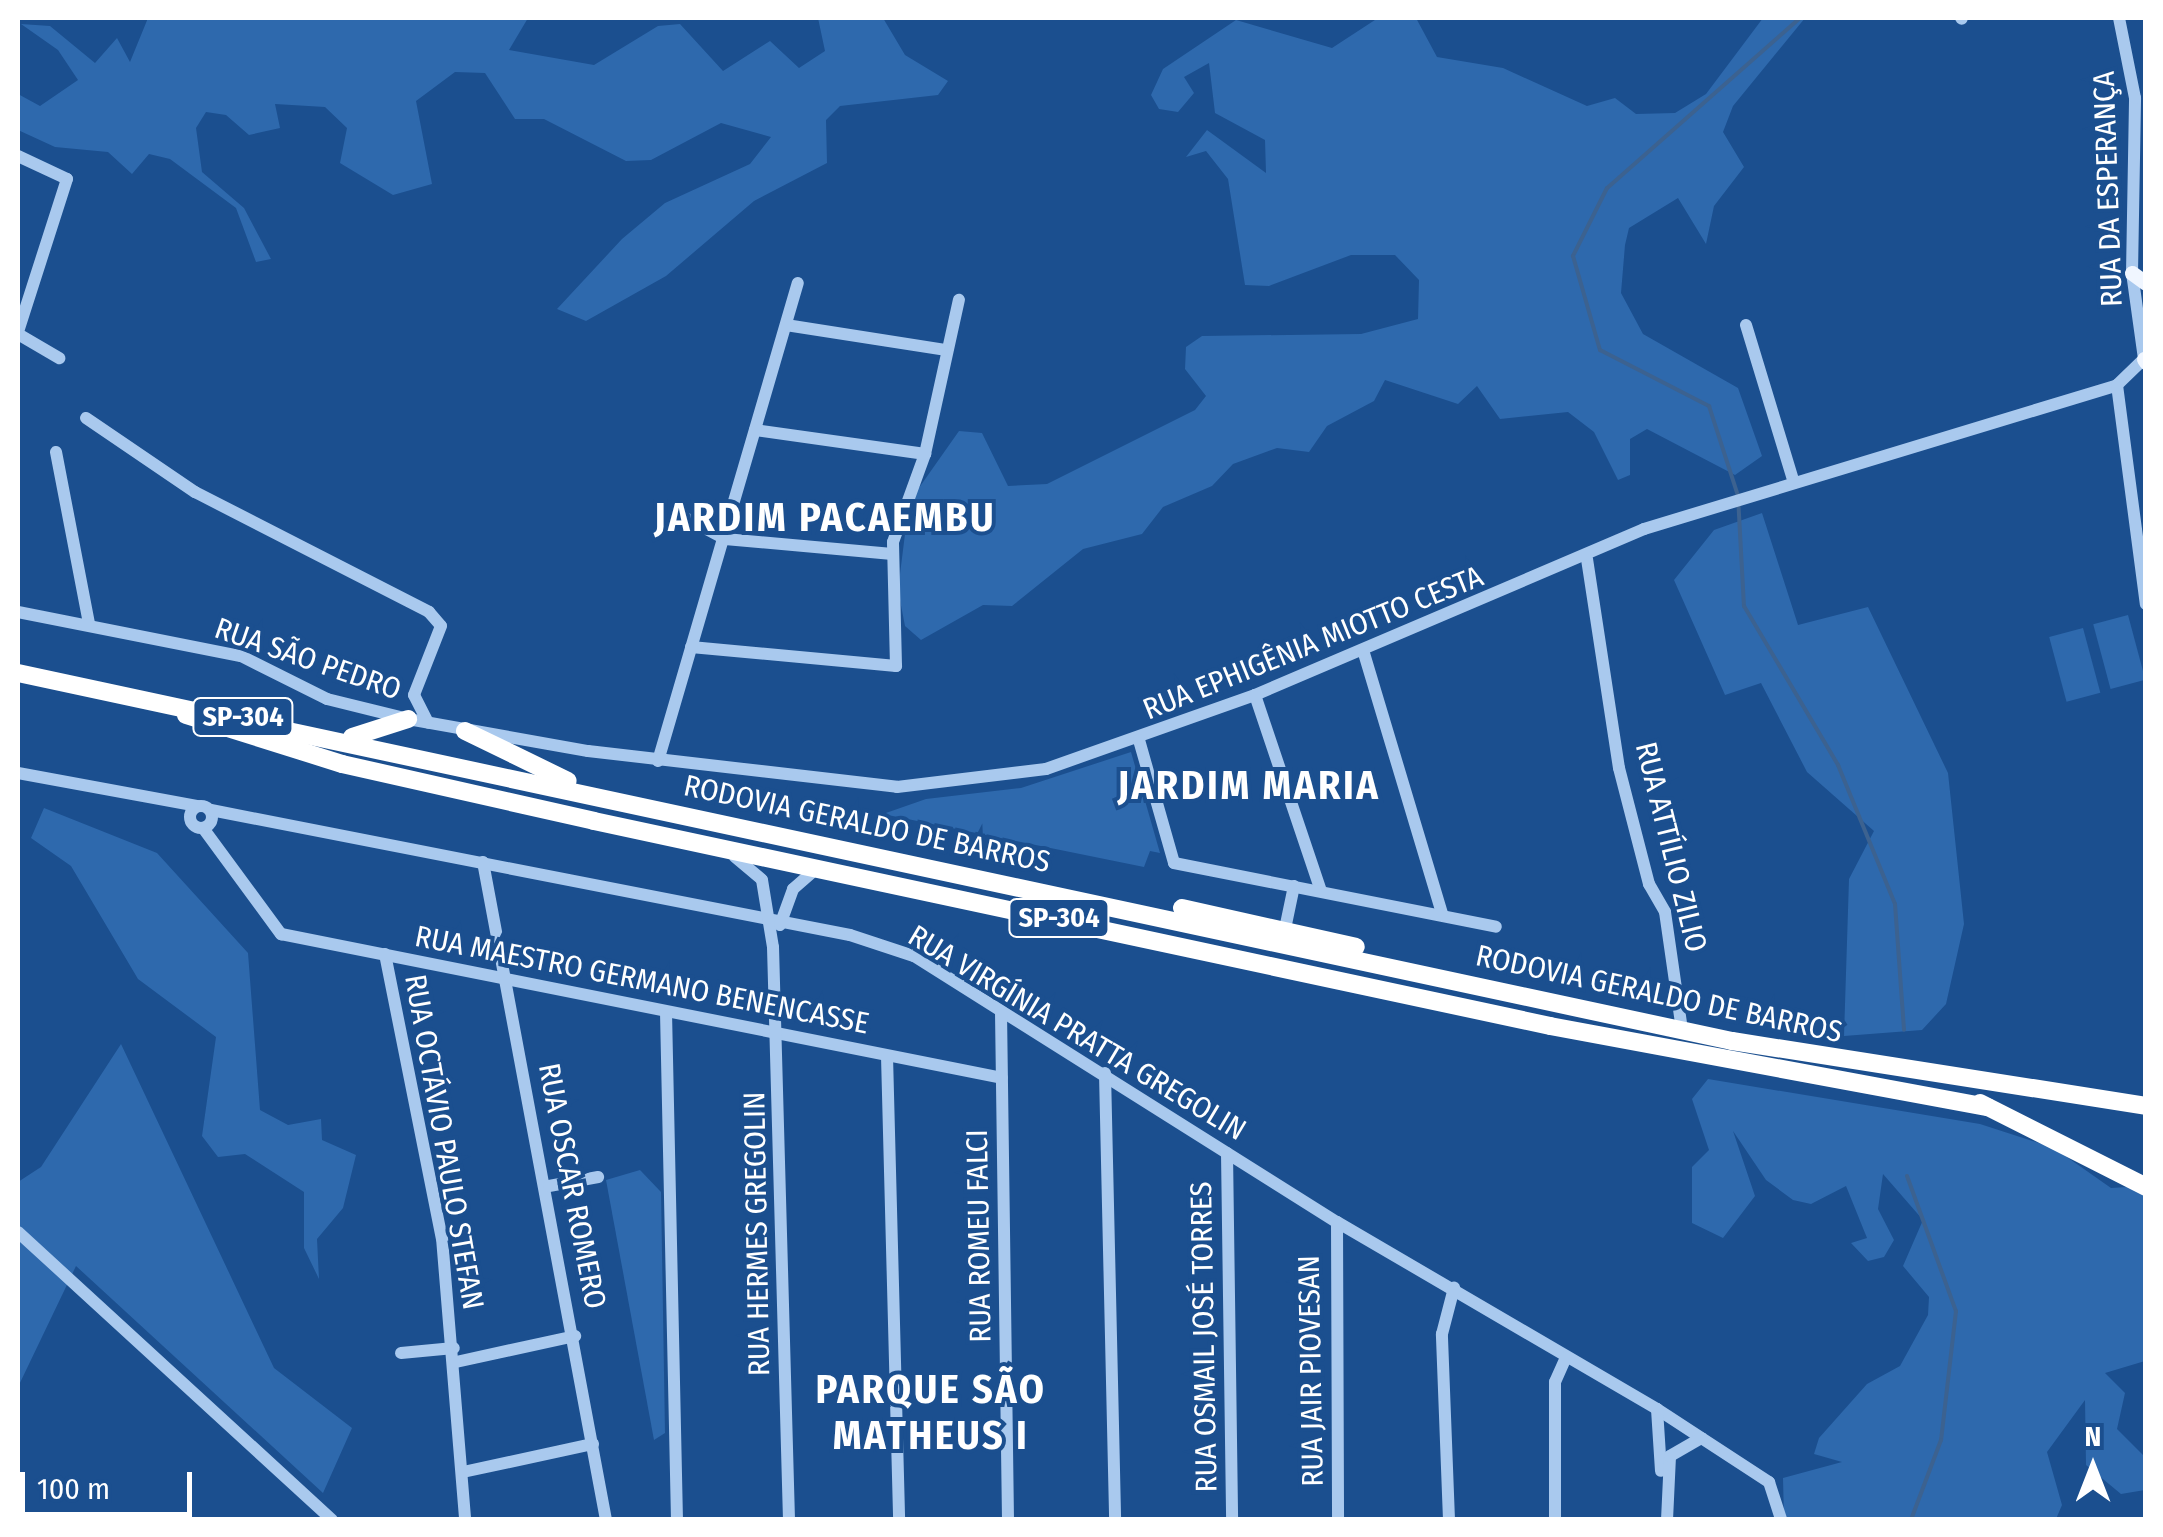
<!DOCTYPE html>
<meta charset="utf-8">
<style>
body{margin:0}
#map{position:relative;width:2163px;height:1537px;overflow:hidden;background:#1b4f8f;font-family:"Fira Sans Condensed",sans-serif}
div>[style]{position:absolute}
.green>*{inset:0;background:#2e69ad;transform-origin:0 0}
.stream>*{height:4px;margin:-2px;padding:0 2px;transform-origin:2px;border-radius:2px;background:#3c6290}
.minor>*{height:12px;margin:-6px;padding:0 6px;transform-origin:6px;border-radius:6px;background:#a9c9ee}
.minor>.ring{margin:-6px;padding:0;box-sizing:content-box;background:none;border:12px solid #a9c9ee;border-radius:50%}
.major>*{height:15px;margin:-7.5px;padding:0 7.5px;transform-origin:7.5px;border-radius:7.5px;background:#f0f6ff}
.highway>*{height:18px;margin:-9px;padding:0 9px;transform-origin:9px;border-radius:9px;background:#fff}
span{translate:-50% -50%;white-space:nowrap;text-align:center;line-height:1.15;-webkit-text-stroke:8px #1b4f8f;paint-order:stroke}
.shield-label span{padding:2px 8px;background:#1b4f8f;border:2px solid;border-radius:8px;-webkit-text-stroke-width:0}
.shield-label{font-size:28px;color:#fff;font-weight:700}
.street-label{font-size:30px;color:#fff}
.district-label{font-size:40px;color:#fff;font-weight:700;letter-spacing:2.5px}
.frame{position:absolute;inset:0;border:20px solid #fff;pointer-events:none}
.north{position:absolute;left:2043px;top:1417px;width:100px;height:100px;-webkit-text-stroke:8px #1b4f8f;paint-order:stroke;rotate:0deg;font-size:28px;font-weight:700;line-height:40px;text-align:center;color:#fff}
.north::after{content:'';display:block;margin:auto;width:35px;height:45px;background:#fff;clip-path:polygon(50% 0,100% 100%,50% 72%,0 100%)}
.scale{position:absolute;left:20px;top:1472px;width:172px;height:45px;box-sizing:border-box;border:5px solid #fff;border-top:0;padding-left:12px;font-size:30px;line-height:35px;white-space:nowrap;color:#fff;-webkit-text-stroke:8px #1b4f8f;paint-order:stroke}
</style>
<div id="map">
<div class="green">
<div style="clip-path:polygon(148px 18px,528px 18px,509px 50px,594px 65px,658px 26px,680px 24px,723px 71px,770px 41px,799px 68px,825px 51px,818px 18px,883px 18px,905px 55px,948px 81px,938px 95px,840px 106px,826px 120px,827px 163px,754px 201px,666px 276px,586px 321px,557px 309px,622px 239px,665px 203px,750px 164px,771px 137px,721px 123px,651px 160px,626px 161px,544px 119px,515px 119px,485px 73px,455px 72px,416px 101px,432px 184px,393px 195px,340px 163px,347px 128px,325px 107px,275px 104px,280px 128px,249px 135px,226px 115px,206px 112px,196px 128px,202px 172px,244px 208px,271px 259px,256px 262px,236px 208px,170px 159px,149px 154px,132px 174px,108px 152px,55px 147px,18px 130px,18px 94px,40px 106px,78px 80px,58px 50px,21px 24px,50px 26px,95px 63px,117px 38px,130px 62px)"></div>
<div style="clip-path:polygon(1378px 18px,1416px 18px,1437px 57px,1503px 68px,1587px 106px,1615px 98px,1636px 114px,1675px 113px,1706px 94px,1763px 18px,1805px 18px,1733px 106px,1723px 132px,1744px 167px,1714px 206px,1706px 244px,1678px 198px,1629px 228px,1625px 245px,1621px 293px,1643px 334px,1738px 388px,1762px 456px,1735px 475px,1647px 429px,1630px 439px,1630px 475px,1618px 480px,1594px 432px,1568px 412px,1500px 419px,1477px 386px,1458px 404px,1385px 380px,1374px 401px,1327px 426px,1309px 452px,1277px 448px,1233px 464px,1212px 486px,1163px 507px,1142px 534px,1083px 549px,1012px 606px,983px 605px,921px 640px,905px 626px,898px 590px,909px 502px,959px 431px,982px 433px,1008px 486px,1047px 484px,1195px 410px,1206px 396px,1185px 369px,1186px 347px,1202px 336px,1361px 334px,1418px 319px,1419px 280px,1395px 255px,1351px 255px,1269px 286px,1245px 285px,1228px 179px,1206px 151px,1186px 157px,1207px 130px,1266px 173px,1265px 140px,1215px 113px,1209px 63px,1184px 77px,1194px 93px,1178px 112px,1159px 109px,1151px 95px,1163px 69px,1236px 20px,1332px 48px)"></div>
<div style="clip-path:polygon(1762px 513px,1798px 625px,1868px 607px,1948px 773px,1964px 924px,1946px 1004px,1922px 1030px,1844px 1036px,1849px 879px,1874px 831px,1807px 772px,1761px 683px,1725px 695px,1674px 580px,1714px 530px)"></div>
<div style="left:2128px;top:615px;width:67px;height:36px;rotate:75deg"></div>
<div style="left:2083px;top:628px;width:67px;height:35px;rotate:75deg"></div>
<div style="clip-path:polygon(1131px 752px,1160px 853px,1150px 851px,1144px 867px,883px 814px,926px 799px,1021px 788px)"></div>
<div style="clip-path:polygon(44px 808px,157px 853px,248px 953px,260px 1110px,288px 1125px,321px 1119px,322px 1140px,356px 1155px,343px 1208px,317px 1239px,319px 1279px,304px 1248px,304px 1192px,245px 1154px,218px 1157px,202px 1136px,216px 1037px,138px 979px,71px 866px,31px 838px)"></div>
<div style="clip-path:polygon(121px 1044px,274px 1368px,352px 1428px,323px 1493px,76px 1266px,18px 1387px,18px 1182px,41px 1167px)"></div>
<div style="clip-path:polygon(1708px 1079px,1980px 1124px,2054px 1148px,2111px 1188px,2145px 1186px,2145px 1361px,2105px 1373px,2125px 1393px,2117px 1429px,2145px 1457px,2145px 1490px,2121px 1494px,2086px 1465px,2085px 1400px,2047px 1452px,2062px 1505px,2056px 1519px,1784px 1519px,1783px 1478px,1842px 1462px,1814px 1454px,1819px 1438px,1867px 1384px,1900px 1366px,1928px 1315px,1929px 1297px,1903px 1266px,1923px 1220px,1883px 1174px,1878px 1209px,1894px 1240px,1884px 1257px,1868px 1261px,1851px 1243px,1867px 1238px,1846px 1186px,1811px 1204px,1793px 1200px,1766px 1180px,1733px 1131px,1755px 1196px,1723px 1238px,1692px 1223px,1692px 1167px,1709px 1150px,1692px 1099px)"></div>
<div style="clip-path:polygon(640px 1170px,661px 1192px,665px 1433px,654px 1440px,606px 1180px)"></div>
</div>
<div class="stream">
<div style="left:1800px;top:18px;width:257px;rotate:138.6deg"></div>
<div style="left:1607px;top:188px;width:76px;rotate:116.6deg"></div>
<div style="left:1573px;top:256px;width:98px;rotate:74deg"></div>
<div style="left:1600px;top:350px;width:123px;rotate:27.2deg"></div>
<div style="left:1709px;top:406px;width:95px;rotate:72.1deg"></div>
<div style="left:1738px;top:496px;width:110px;rotate:86.9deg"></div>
<div style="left:1744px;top:606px;width:185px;rotate:59.4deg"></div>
<div style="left:1838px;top:765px;width:150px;rotate:67.7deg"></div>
<div style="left:1895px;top:904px;width:126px;rotate:85.9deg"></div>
<div style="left:1907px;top:1176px;width:144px;rotate:70.1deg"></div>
<div style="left:1956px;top:1311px;width:130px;rotate:96.6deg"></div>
<div style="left:1941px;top:1440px;width:85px;rotate:110.6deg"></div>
</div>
<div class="minor">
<div style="left:1961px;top:18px;width:1px;rotate:45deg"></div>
<div style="left:18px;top:156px;width:54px;rotate:25.1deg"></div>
<div style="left:67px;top:179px;width:161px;rotate:107.8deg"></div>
<div style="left:786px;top:325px;width:161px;rotate:8.9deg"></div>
<div style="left:1746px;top:325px;width:165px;rotate:73.1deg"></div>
<div style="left:18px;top:334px;width:48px;rotate:30.3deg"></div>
<div style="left:2117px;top:385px;width:221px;rotate:82.5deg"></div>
<div style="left:86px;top:418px;width:132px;rotate:34.2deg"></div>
<div style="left:195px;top:492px;width:263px;rotate:27.1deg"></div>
<div style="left:429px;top:612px;width:18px;rotate:49deg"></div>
<div style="left:441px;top:626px;width:74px;rotate:111.4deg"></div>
<div style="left:414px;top:695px;width:31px;rotate:63deg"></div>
<div style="left:755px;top:430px;width:172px;rotate:8deg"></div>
<div style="left:56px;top:452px;width:175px;rotate:79.1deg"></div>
<div style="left:682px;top:516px;width:49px;rotate:28.1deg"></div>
<div style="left:725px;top:539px;width:168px;rotate:5.1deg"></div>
<div style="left:1587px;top:559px;width:211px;rotate:81.3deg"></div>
<div style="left:1619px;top:768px;width:120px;rotate:75.5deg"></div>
<div style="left:1649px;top:884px;width:32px;rotate:60deg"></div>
<div style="left:1665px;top:912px;width:119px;rotate:81.8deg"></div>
<div style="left:18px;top:612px;width:227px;rotate:11.2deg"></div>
<div style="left:241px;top:656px;width:96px;rotate:26.6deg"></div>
<div style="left:327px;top:699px;width:83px;rotate:13.9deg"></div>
<div style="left:408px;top:719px;width:183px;rotate:10.1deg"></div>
<div style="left:588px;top:751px;width:311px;rotate:6.6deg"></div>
<div style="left:897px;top:787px;width:150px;rotate:-6.9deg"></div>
<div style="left:1046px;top:769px;width:222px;rotate:-19.5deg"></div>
<div style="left:1255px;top:695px;width:423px;rotate:-23.1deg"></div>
<div style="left:1644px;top:529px;width:494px;rotate:-16.9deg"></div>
<div style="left:2117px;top:385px;width:37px;rotate:-44deg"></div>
<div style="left:2144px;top:359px;width:87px;rotate:-97.9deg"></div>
<div style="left:2132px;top:273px;width:175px;rotate:-89deg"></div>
<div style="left:2135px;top:98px;width:82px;rotate:-101.3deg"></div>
<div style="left:691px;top:647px;width:206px;rotate:5.3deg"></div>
<div style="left:896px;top:666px;width:124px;rotate:-91.4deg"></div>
<div style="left:893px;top:542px;width:94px;rotate:-70deg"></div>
<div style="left:925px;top:454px;width:158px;rotate:-77.6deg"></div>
<div style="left:1363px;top:650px;width:276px;rotate:73.3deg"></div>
<div style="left:1255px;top:695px;width:207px;rotate:71.4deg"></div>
<div style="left:1139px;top:740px;width:128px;rotate:74.1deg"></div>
<div style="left:1174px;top:863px;width:328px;rotate:11.2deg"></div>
<div style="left:658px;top:761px;width:498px;rotate:-73.7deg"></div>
<div style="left:18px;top:773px;width:183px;rotate:10.4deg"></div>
<div class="ring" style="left:190px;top:806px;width:10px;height:10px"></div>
<div style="left:211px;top:810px;width:651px;rotate:11.07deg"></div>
<div style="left:850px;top:935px;width:67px;rotate:18.2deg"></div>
<div style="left:914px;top:956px;width:500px;rotate:32.2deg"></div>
<div style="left:1337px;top:1222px;width:371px;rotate:30.3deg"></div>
<div style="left:1657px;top:1409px;width:134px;rotate:33.1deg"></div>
<div style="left:1769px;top:1482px;width:40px;rotate:72deg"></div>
<div style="left:203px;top:828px;width:132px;rotate:53.7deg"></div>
<div style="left:281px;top:934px;width:735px;rotate:11.29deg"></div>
<div style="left:735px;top:857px;width:35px;rotate:40deg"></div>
<div style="left:762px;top:880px;width:68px;rotate:80.7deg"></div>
<div style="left:773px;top:947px;width:573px;rotate:88.4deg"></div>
<div style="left:483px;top:862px;width:669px;rotate:79.41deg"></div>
<div style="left:780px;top:925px;width:38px;rotate:-70deg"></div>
<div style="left:793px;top:889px;width:30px;rotate:-41deg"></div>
<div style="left:1285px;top:929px;width:44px;rotate:-78.2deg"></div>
<div style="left:385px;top:954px;width:290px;rotate:78.7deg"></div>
<div style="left:442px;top:1238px;width:283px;rotate:85.3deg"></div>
<div style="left:666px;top:1012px;width:508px;rotate:88.76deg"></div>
<div style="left:1001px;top:1012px;width:508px;rotate:89.21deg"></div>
<div style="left:887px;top:1056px;width:464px;rotate:88.5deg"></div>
<div style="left:1105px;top:1073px;width:447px;rotate:88.7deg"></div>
<div style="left:1227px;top:1153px;width:367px;rotate:89.2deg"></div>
<div style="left:549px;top:1186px;width:50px;rotate:-10.4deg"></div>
<div style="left:1337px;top:1222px;width:298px;rotate:89.8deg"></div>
<div style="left:18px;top:1232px;width:426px;rotate:42.5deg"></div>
<div style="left:401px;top:1353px;width:53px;rotate:-5.4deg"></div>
<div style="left:456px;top:1362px;width:122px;rotate:-12.3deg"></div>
<div style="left:1657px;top:1409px;width:62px;rotate:86.3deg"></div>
<div style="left:463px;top:1472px;width:133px;rotate:-12.2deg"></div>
<div style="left:1449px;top:1520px;width:186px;rotate:-92.2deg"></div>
<div style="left:1442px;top:1334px;width:48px;rotate:-75.4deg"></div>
<div style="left:1555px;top:1520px;width:138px;rotate:-90deg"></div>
<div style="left:1555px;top:1382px;width:27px;rotate:-66deg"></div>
<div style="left:1667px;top:1520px;width:64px;rotate:-87.3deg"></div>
<div style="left:1670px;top:1456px;width:36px;rotate:-30deg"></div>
</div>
<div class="major">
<div style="left:2132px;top:273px;width:17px;rotate:36deg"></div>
<div style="left:2144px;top:359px;width:4px;rotate:56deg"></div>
</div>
<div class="highway">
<div style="left:18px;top:673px;width:1753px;rotate:12.12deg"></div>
<div style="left:1732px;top:1041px;width:419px;rotate:8.9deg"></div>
<div style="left:186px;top:715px;width:164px;rotate:17.4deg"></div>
<div style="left:342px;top:764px;width:258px;rotate:12.7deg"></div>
<div style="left:594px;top:821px;width:978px;rotate:12.1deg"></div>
<div style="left:1550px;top:1026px;width:445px;rotate:10.5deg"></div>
<div style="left:465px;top:731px;width:114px;rotate:25.9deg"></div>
<div style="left:352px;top:737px;width:59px;rotate:-17.8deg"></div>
<div style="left:1182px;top:908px;width:178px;rotate:12.6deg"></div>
<div style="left:1980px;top:1103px;width:186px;rotate:26.8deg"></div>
</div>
<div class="shield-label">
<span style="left:243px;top:717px">SP-304</span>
<span style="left:1059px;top:918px">SP-304</span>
</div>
<div class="street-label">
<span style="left:2108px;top:189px;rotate:-92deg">RUA DA ESPERANÇA</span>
<span style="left:1313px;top:643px;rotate:-22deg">RUA EPHIGÊNIA MIOTTO CESTA</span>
<span style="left:308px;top:659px;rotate:19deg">RUA SÃO PEDRO</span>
<span style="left:867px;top:824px;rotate:12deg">RODOVIA GERALDO DE BARROS</span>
<span style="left:1671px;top:847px;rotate:76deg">RUA ATTÍLIO ZILIO</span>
<span style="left:642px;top:980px;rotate:11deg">RUA MAESTRO GERMANO BENENCASSE</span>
<span style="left:1659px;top:994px;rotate:12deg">RODOVIA GERALDO DE BARROS</span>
<span style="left:1077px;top:1033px;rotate:31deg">RUA VIRGÍNIA PRATTA GREGOLIN</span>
<span style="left:444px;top:1142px;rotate:80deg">RUA OCTÁVIO PAULO STEFAN</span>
<span style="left:572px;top:1186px;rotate:79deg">RUA OSCAR ROMERO</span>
<span style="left:757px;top:1234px;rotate:-91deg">RUA HERMES GREGOLIN</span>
<span style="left:979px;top:1236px;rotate:-91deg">RUA ROMEU FALCI</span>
<span style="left:1204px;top:1337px;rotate:-91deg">RUA OSMAIL JOSÉ TORRES</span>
<span style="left:1311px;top:1371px;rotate:-91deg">RUA JAIR PIOVESAN</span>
</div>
<div class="district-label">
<span style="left:825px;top:518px">JARDIM PACAEMBU</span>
<span style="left:1249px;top:786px">JARDIM MARIA</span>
<span style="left:931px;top:1413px">PARQUE SÃO<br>MATHEUS I</span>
</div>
<div class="frame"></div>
<div class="north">N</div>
<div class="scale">100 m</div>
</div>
